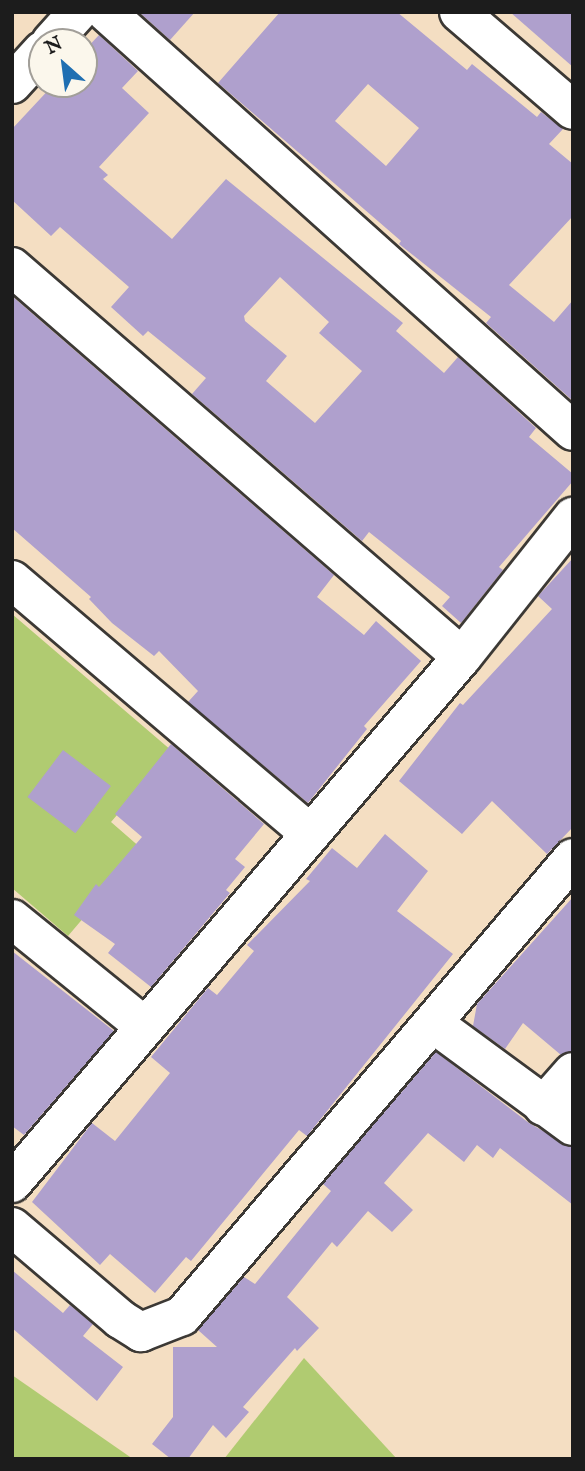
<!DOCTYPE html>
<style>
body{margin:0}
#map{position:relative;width:585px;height:1471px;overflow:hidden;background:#f4dec2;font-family:"IM FELL English",serif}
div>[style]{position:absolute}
.green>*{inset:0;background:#b0cb71}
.building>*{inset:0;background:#afa0cd;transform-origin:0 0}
.roads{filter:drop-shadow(2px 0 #3c3935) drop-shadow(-2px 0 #3c3935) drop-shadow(0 2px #3c3935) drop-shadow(0 -2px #3c3935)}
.minor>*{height:38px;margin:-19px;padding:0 19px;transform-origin:19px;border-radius:19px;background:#fff}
span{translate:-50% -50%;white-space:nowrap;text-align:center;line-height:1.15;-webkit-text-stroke:5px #fbf7ec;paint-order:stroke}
.frame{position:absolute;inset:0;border:14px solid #1c1c1c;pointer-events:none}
.north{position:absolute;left:28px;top:28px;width:70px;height:70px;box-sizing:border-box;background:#fbf7ec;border:2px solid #a29f99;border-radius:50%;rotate:332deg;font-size:19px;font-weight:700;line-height:28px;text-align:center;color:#1c1c1c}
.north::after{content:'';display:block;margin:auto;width:24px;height:32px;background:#1f6fb2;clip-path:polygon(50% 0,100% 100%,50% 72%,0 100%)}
</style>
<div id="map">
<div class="green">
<div style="clip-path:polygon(12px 614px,172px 751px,111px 822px,142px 849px,68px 936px,12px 888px)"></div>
<div style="clip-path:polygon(304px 1358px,397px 1459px,224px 1459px)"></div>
<div style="clip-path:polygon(12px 1375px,133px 1459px,12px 1459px)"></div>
</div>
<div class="building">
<div style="clip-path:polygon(139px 12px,195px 12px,170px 40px)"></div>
<div style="clip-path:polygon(evenodd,280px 12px,397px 12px,467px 70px,472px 64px,537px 117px,541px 112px,563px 129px,549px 144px,573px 164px,573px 216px,509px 285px,554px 322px,573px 300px,573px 401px,486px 323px,491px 317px,399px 244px,401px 241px,218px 83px,280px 12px,368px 84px,419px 128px,386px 166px,335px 121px,368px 84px)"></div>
<div style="clip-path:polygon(510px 12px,573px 12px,573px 67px)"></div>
<div style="clip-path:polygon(evenodd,99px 35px,138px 71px,122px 88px,149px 113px,99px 167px,108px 175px,103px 179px,172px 239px,226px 179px,403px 323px,396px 331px,444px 373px,458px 357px,536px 428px,529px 437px,573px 474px,573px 481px,499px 567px,503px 570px,461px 623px,442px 606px,450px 597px,369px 532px,362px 541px,192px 394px,206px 378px,148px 331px,143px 336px,111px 307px,129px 287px,60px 227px,51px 236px,12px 200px,12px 129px,54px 84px,84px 84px,84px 51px,99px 35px,280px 277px,329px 322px,319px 333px,362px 371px,315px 423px,266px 381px,287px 356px,245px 321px,244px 316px,280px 277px)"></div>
<div style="clip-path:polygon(12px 296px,334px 575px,317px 597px,364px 635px,376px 621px,421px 661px,364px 726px,367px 729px,308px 803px,188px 702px,198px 691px,159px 651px,154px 656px,112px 623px,89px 599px,91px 597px,12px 528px)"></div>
<div style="clip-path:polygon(573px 558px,573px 827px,547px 854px,492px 801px,462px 834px,399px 781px,460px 703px,463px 705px,552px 609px,538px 596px)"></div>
<div style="clip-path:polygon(171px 744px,264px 824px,235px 859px,245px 867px,226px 890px,230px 893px,151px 987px,108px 953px,115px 944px,74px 915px,96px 884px,99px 887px,142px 837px,115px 814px)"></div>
<div style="left:63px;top:750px;width:60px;height:59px;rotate:37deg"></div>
<div style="clip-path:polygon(385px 834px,428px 871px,397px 911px,453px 954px,307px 1136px,299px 1130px,191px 1261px,186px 1257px,155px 1293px,110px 1254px,100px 1265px,32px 1202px,92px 1123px,115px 1141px,170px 1073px,151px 1057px,208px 988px,217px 995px,254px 951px,247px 945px,310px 881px,306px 879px,332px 848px,357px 868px)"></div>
<div style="clip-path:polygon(573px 897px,573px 1051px,561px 1055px,523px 1023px,505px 1049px,473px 1026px,477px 1004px)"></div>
<div style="clip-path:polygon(12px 951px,114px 1031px,24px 1135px,12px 1126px)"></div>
<div style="clip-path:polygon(436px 1052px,529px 1123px,573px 1148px,573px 1205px,500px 1148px,493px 1158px,477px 1145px,464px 1162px,428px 1133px,384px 1183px,413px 1210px,392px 1232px,368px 1211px,337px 1247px,332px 1242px,287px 1297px,319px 1328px,297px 1351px,295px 1348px,243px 1407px,249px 1412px,226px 1438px,213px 1425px,188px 1459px,171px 1459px,152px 1444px,173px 1417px,173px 1347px,217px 1347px,198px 1330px,244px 1277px,255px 1284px,331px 1191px,323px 1184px)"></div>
<div style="clip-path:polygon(12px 1270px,63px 1313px,70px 1305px,93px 1324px,83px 1336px,123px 1367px,97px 1401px,12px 1328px)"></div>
</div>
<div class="roads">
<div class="minor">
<div style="left:106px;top:12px;width:627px;rotate:41.9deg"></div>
<div style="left:459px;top:12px;width:150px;rotate:40.7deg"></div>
<div style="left:51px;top:42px;width:40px;rotate:-48deg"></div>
<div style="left:12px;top:84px;width:45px;rotate:-47.7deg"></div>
<div style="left:12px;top:267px;width:595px;rotate:40.91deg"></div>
<div style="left:12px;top:580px;width:392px;rotate:40.4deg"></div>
<div style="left:12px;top:919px;width:170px;rotate:39deg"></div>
<div style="left:434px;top:1024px;width:172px;rotate:36.3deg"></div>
<div style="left:543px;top:1106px;width:45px;rotate:-48.6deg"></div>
<div style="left:12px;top:1183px;width:692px;rotate:-49.45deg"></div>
<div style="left:462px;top:657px;width:179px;rotate:-51.6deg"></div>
<div style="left:12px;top:1227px;width:142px;rotate:40.4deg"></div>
<div style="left:120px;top:1319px;width:25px;rotate:32deg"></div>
<div style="left:141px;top:1332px;width:44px;rotate:-21.3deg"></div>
<div style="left:182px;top:1316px;width:602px;rotate:-49.51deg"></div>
</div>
</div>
<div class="frame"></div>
<div class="north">N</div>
</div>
